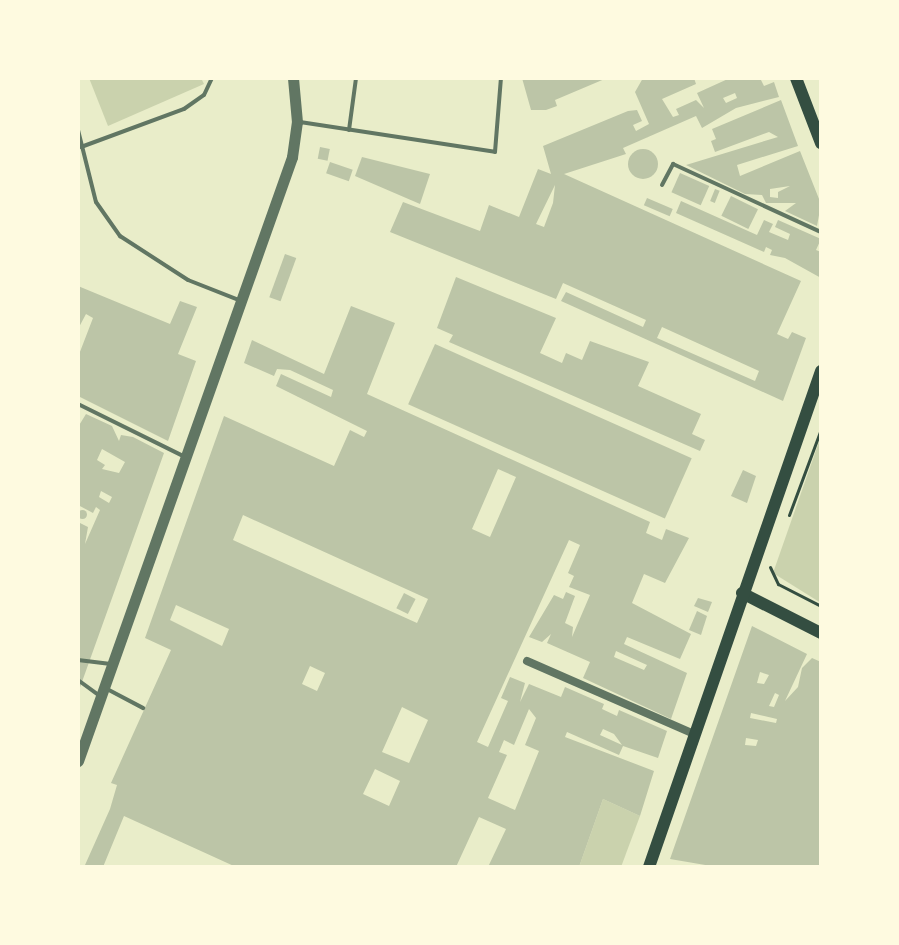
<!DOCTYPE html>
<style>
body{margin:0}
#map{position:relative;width:899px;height:945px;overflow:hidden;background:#e9edc9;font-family:Helvetica,sans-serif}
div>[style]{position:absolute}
.green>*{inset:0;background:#cad2ad}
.building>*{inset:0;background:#bcc5a7;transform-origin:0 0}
.round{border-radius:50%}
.path>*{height:3px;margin:-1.5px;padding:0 1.5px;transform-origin:1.5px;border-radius:1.5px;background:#344e41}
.service>*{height:4px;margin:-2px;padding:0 2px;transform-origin:2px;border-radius:2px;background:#617663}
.minor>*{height:8px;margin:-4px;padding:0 4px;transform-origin:4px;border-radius:4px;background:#617663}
.tertiary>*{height:11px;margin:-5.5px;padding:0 5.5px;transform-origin:5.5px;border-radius:5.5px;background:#617663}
.secondary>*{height:12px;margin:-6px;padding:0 6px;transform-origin:6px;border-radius:6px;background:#344e41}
span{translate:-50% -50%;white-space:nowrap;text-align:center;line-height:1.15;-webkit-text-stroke:7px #fefae0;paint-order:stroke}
.frame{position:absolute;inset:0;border:80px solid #fefae0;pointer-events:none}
</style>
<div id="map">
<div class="green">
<div style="clip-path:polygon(89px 78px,201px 78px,204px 84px,108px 126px)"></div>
<div style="clip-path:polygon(821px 436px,821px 603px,773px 573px)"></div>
<div style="clip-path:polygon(603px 799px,640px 816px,621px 867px,579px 867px)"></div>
</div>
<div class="building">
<div style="clip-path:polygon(522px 78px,607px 78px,555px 100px,557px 106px,546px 110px,531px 110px)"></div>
<div style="clip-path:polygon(evenodd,643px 78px,694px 78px,696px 84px,662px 99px,673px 117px,679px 115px,676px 109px,696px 100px,704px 108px,697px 93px,730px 78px,760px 78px,764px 86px,774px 82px,779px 97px,736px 108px,702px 128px,696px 116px,623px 148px,626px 154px,564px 174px,801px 281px,777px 334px,788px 339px,792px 332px,806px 338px,783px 401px,561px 301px,566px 292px,643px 327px,646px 320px,563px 283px,556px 299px,390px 232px,403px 202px,480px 231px,489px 205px,519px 217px,538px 169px,551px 174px,543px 146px,628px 111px,637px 110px,642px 121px,633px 125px,636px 131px,649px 124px,635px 92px,643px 78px,735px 93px,737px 98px,726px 103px,723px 98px,735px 93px,643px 78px,555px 185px,553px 203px,544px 227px,536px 224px,555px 185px,643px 78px,662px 327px,759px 371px,755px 381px,657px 338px,662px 327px)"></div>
<div style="clip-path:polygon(evenodd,781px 100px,798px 146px,737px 165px,740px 176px,800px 151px,821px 204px,817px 226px,785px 211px,796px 203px,766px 203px,762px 195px,745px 194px,686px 165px,778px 137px,769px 132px,715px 152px,711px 141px,716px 139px,712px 129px,781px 100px,790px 186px,778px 192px,778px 198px,770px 197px,770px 189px,790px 186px)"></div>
<div style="left:320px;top:147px;width:10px;height:12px;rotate:11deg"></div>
<div class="round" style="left:628px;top:149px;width:30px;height:30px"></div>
<div style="clip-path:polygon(362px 157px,430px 174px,420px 204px,355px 176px)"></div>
<div style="left:330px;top:162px;width:24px;height:12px;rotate:19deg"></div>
<div style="left:680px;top:173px;width:32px;height:21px;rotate:24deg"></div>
<div style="left:715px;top:189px;width:5px;height:13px;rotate:22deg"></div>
<div style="left:731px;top:196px;width:30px;height:22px;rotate:26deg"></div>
<div style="left:647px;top:198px;width:28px;height:8px;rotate:23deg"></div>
<div style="clip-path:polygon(681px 201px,757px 235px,764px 220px,773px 224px,769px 232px,788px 240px,790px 234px,775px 227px,778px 220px,821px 239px,816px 250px,821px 252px,821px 278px,785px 258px,770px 255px,772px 250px,766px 247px,764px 252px,676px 213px)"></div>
<div style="left:285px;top:254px;width:12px;height:46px;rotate:20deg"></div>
<div style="clip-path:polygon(456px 277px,556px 318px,540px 353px,562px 363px,566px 353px,582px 360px,590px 341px,649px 362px,638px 386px,701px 414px,692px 434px,705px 440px,700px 451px,449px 342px,453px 335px,437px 328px)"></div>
<div style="clip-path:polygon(78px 286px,170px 324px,180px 301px,197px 307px,178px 354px,196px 361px,168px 441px,78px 396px,78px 357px,93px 318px,86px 314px,78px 329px)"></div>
<div style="clip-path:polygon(evenodd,351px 306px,395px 323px,367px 394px,650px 522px,646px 533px,662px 540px,666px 529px,689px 538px,665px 583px,644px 574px,632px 603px,691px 634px,680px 659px,627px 637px,624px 644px,687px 673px,671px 719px,583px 678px,590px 662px,547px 643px,551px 634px,542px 642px,529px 637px,554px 595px,563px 599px,566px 592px,575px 596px,565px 623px,573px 627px,572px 637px,590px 595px,569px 587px,574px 576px,568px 573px,580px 545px,569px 540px,477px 742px,488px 747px,508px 701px,501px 698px,510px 677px,525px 683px,520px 702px,529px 684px,561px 697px,565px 687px,604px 704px,602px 709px,617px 716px,619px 710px,667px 731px,658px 758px,623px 746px,619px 755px,567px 732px,565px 737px,654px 771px,640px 816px,603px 799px,579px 867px,488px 867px,506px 829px,479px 817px,456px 867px,236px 867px,124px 816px,103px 867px,85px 865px,110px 809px,117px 785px,111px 783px,171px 650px,145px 638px,224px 416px,334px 466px,350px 430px,364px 437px,367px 431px,276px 386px,281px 374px,331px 397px,333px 390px,290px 370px,277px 369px,274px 376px,244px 363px,252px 340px,324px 374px,351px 306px,498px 469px,516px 477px,490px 537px,472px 529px,498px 469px,351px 306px,243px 515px,428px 599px,417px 623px,233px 540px,243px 515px,351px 306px,176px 605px,229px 629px,222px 646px,170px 620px,176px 605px,351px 306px,616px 651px,647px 665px,644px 670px,614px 657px,616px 651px,351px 306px,310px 666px,325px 673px,317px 691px,302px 684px,310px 666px,351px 306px,402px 707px,428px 720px,409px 763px,382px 752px,402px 707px,351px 306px,529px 709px,536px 718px,525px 745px,539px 751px,515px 810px,488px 798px,507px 755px,499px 752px,504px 740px,514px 745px,529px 709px,351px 306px,603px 729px,614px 734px,622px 745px,600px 735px,603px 729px,351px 306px,375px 769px,400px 781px,389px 806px,363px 794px,375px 769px)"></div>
<div style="left:435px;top:344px;width:281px;height:66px;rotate:24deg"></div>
<div style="clip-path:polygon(evenodd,86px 414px,112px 426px,119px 441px,121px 435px,133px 437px,164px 453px,78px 693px,78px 522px,88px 527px,85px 544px,100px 510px,96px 507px,93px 513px,78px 505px,78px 427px,86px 414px,102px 449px,125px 462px,119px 473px,102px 469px,105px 465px,97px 460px,102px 449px,86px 414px,101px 491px,112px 497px,109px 503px,99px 497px,101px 491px)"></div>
<div style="clip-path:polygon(743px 470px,756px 476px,747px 503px,731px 496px)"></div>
<div class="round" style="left:77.5px;top:509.5px;width:9px;height:9px"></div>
<div style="left:404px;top:593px;width:13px;height:17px;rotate:27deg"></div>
<div style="clip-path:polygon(698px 598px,712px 602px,708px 612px,694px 606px)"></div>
<div style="clip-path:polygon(697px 611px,707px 616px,701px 635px,689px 630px)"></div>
<div style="clip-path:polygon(evenodd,752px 626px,807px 654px,785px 701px,798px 687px,802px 668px,812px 658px,821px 662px,821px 867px,717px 867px,670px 859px,752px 626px,760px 672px,769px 675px,764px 684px,757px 683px,760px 672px,752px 626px,775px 693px,779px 695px,774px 707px,769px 706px,775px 693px,752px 626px,751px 713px,777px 719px,776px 723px,750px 718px,751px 713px,752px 626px,746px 738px,758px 740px,756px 746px,745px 745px,746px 738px)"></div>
</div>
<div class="path">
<div style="left:789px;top:515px;width:92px;rotate:-69.6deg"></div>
<div style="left:770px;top:567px;width:19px;rotate:65deg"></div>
<div style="left:778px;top:584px;width:48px;rotate:27.1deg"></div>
</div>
<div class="service">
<div style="left:300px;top:122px;width:197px;rotate:8.7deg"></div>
<div style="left:495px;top:152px;width:74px;rotate:-85.4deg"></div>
<div style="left:78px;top:130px;width:74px;rotate:76deg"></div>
<div style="left:96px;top:202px;width:42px;rotate:54.8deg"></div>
<div style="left:120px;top:236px;width:81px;rotate:32.9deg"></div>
<div style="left:188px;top:280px;width:57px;rotate:21.6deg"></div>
<div style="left:349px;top:130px;width:52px;rotate:-82.3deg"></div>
<div style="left:81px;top:147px;width:110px;rotate:-20.3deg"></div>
<div style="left:184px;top:109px;width:24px;rotate:-35deg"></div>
<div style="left:204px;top:95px;width:19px;rotate:-65deg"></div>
<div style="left:662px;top:185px;width:24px;rotate:-62deg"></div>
<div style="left:673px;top:164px;width:163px;rotate:24.7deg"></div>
<div style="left:78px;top:404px;width:117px;rotate:26.3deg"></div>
<div style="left:78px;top:660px;width:33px;rotate:7deg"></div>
<div style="left:78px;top:680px;width:26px;rotate:36deg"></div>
<div style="left:107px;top:689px;width:41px;rotate:27.8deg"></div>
</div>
<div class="minor">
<div style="left:527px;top:661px;width:182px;rotate:23.6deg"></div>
</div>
<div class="tertiary">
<div style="left:78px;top:761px;width:641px;rotate:-70.49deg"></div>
<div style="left:292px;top:157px;width:35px;rotate:-82deg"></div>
<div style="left:297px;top:122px;width:44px;rotate:-95.2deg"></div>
</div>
<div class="secondary">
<div style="left:796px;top:78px;width:70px;rotate:69deg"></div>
<div style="left:742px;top:593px;width:89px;rotate:26.9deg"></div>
<div style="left:649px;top:867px;width:525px;rotate:-70.87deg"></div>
</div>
<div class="frame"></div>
</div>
